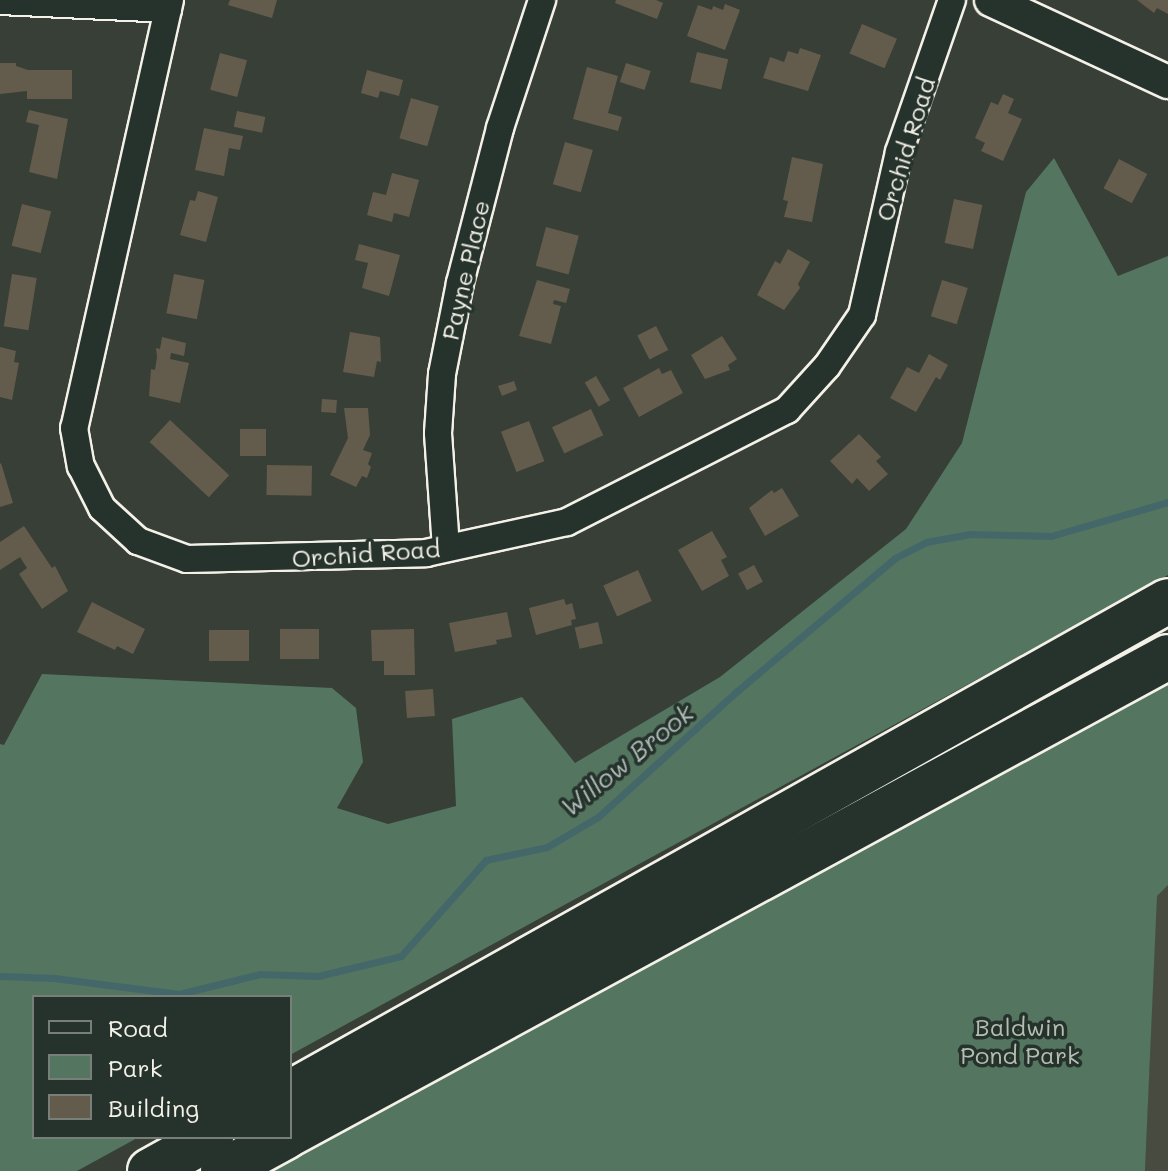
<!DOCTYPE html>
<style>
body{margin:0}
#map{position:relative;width:1168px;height:1171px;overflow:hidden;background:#383f36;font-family:Mali,sans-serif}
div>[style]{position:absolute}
.built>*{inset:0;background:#484b40}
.green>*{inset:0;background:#54755f}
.stream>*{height:7px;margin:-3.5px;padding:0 3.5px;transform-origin:3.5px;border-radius:3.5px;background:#44676a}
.building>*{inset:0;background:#635c4c;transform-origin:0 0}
.roads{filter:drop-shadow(2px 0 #f4f1e8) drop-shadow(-2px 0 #f4f1e8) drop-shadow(0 2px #f4f1e8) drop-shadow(0 -2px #f4f1e8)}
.minor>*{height:26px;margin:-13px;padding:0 13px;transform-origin:13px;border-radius:13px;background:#26332d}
.tertiary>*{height:32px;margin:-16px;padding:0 16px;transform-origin:16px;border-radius:16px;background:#26332d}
.motorway>*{height:44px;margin:-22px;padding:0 22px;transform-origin:22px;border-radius:22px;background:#26332d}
span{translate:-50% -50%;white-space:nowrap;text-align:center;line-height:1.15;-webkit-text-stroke:7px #26332d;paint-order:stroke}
.street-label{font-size:24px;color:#f4f1e8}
.park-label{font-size:24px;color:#b4bfb1}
.water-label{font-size:26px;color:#aebab6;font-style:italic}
.legend{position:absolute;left:32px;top:995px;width:260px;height:144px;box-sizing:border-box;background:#26332d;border:2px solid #787f78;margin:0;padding:10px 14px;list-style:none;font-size:24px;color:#f4f1e8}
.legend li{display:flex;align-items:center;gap:16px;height:40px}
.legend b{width:40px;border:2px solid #787f78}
</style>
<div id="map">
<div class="built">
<div style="clip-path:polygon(1168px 809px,1168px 1171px,1145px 1171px,1160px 814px)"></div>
</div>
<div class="green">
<div style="clip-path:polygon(1054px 158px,1118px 276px,1168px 256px,1168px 575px,290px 1055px,290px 997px,34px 997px,34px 1137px,139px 1137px,77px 1171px,0 1171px,0 744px,4px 745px,42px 674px,332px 688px,356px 708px,363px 762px,337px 808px,388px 824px,456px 806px,452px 719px,522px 697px,575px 763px,720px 677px,906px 529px,962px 443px,1026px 192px)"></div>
<div style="clip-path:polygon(1168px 679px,1168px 885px,1157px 896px,1145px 1171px,271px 1171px)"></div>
</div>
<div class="stream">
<div style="left:0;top:976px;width:54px;rotate:2.1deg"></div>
<div style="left:54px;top:978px;width:126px;rotate:7.3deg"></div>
<div style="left:179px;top:994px;width:83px;rotate:-13.9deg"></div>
<div style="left:260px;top:974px;width:58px;rotate:2deg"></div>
<div style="left:318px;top:976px;width:85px;rotate:-13.5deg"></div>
<div style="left:401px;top:956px;width:128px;rotate:-48.5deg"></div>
<div style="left:486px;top:860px;width:62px;rotate:-12deg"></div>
<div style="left:547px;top:847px;width:59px;rotate:-30.5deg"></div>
<div style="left:598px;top:817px;width:186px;rotate:-42.2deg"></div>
<div style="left:736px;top:692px;width:208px;rotate:-40.1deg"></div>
<div style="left:895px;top:558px;width:35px;rotate:-27deg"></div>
<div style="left:926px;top:542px;width:45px;rotate:-10.3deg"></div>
<div style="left:970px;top:534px;width:81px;rotate:1.4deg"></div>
<div style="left:1051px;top:536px;width:122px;rotate:-16.2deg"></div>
</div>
<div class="building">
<div style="clip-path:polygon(230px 0,277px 0,272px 18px,228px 5px)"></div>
<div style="clip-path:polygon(616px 0,656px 0,663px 3px,657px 19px,615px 3px)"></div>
<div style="clip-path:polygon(1137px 0,1168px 0,1168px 14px,1157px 8px,1154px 13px)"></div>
<div style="clip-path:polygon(725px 4px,740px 10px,725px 50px,687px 36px,698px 5px,712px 10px,713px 6px,723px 10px)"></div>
<div style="left:862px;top:24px;width:38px;height:32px;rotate:23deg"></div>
<div style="clip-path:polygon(800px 48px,821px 55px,808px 91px,763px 78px,770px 57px,784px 62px,788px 51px,798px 54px)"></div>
<div style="left:697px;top:52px;width:32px;height:31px;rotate:13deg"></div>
<div style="left:220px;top:53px;width:28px;height:38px;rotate:15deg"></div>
<div style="clip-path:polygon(0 63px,16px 63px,16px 66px,28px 70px,72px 70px,72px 99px,27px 99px,27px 91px,0 94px)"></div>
<div style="left:626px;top:63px;width:26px;height:20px;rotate:18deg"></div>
<div style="clip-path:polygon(587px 67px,618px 76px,608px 113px,622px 117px,618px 131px,573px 119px)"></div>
<div style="clip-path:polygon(367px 70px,403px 80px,399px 96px,380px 91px,378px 98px,361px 93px)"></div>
<div style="clip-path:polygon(1003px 94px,1014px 99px,1008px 113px,1022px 119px,1003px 161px,981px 151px,985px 143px,975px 138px,991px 102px,998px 105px)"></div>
<div style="left:411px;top:98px;width:29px;height:42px;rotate:16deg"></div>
<div style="clip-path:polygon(29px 110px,68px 119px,57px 179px,29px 172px,39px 125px,26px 122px)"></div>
<div style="left:237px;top:111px;width:29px;height:16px;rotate:12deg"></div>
<div style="clip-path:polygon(204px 128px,243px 136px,240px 150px,229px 148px,224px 176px,195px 170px)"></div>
<div style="left:565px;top:142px;width:29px;height:44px;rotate:16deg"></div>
<div style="clip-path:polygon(792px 157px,823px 164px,812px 222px,784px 217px,788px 201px,783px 200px)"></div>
<div style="left:1119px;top:159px;width:32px;height:33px;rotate:28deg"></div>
<div style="clip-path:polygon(392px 173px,419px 180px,409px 217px,394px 213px,392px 222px,367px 215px,373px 192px,386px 195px)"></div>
<div style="clip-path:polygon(198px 191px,218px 197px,206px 242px,180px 235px,190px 200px,195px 201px)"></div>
<div style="left:954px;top:199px;width:29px;height:45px;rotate:12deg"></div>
<div style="left:22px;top:204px;width:30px;height:43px;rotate:14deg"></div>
<div style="left:546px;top:227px;width:34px;height:40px;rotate:15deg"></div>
<div style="clip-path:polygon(359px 244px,400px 255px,389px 296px,362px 288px,368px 263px,355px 260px)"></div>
<div style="clip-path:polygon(788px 249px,810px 262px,798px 284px,800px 288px,784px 310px,757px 295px,775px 261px,780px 264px)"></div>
<div style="left:12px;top:274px;width:25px;height:53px;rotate:9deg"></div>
<div style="left:174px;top:274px;width:31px;height:40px;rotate:11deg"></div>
<div style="clip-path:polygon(537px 280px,570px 289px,566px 303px,554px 300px,553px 304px,561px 306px,551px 344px,519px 336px)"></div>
<div style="left:942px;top:280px;width:27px;height:38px;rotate:17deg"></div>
<div style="left:656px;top:326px;width:27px;height:21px;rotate:63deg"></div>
<div style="clip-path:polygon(350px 332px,380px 337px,381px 362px,377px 361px,374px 377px,343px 372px)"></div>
<div style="clip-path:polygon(722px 336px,737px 359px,728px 365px,730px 370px,705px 379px,691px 355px)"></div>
<div style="clip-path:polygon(162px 337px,186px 343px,184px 356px,171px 353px,170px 359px,189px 363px,180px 403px,149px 396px,151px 369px,155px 370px,157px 357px,156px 348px,160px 349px)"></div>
<div style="clip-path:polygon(0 347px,16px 351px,14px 362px,19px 363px,12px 400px,0 397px)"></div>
<div style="clip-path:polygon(929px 354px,948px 365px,940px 380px,936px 377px,916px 412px,890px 398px,907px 367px,919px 373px)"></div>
<div style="clip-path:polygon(659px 368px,662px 374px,671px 370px,683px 393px,639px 417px,623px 388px)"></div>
<div style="left:596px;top:376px;width:28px;height:13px;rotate:60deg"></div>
<div style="clip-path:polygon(514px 381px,517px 390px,502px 396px,498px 386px)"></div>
<div style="left:322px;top:399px;width:15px;height:13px;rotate:4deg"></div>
<div style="clip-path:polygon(344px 408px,368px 408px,370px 435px,363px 450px,372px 453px,368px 464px,371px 467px,367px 478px,362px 476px,356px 487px,330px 475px,348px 438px)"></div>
<div style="left:591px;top:409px;width:29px;height:43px;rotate:65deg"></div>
<div style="left:170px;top:420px;width:81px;height:30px;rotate:43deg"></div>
<div style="left:529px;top:421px;width:43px;height:30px;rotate:69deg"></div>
<div style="left:240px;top:429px;width:26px;height:27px"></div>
<div style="clip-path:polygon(859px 434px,881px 457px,876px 461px,888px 474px,869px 491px,857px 478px,852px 484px,830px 461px)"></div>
<div style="clip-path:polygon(1px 463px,13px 503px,0 507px,0 464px)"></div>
<div style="left:267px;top:465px;width:45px;height:30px;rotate:1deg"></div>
<div style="clip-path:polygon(782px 488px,799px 516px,765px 536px,749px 508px,772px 490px,774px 493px)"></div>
<div style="clip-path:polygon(24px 526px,52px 568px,55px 566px,68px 591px,42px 609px,19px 574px,27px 568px,20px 557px,0 570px,0 542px)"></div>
<div style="clip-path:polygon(712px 531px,727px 557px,721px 560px,729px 576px,702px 591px,678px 550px)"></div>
<div style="left:754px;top:565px;width:19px;height:18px;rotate:62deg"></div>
<div style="left:638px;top:570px;width:34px;height:38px;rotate:66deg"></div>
<div style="clip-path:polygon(564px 599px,566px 605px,572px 603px,576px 619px,571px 620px,572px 625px,536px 635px,529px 608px)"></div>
<div style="clip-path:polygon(92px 602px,145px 629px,133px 654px,117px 646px,115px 650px,77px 632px)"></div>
<div style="clip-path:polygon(507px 612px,512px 637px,496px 640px,497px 644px,455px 652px,449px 623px)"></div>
<div style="left:598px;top:622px;width:22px;height:24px;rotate:77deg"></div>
<div style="left:280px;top:629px;width:39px;height:30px"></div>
<div style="clip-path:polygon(414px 629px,415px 675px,384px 675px,384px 661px,372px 661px,371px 630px)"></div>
<div style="left:209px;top:630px;width:40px;height:31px"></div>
<div style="left:433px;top:689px;width:27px;height:28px;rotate:86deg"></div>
</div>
<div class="roads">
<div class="minor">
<div style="left:170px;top:0;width:439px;rotate:102.6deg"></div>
<div style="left:74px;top:428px;width:39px;rotate:80deg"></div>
<div style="left:81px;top:466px;width:47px;rotate:63.4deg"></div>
<div style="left:102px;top:508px;width:49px;rotate:42.5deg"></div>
<div style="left:138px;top:541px;width:52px;rotate:20.2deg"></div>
<div style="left:187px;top:559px;width:239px;rotate:-1.4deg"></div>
<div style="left:426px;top:553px;width:144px;rotate:-12.4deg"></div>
<div style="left:567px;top:522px;width:247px;rotate:-27deg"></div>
<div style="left:787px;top:410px;width:59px;rotate:-47.7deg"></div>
<div style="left:827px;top:366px;width:62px;rotate:-55.5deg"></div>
<div style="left:862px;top:315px;width:167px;rotate:-77.2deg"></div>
<div style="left:899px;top:152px;width:161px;rotate:-70.8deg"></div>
<div style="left:0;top:1px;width:168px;rotate:2.7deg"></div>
<div style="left:446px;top:548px;width:115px;rotate:-94deg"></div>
<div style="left:438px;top:433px;width:59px;rotate:-86.1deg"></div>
<div style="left:442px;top:374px;width:93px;rotate:-78.8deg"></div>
<div style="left:460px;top:283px;width:160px;rotate:-75.5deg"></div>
<div style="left:500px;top:128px;width:135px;rotate:-71.8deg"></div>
</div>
<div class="tertiary">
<div style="left:991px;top:0;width:195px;rotate:24.9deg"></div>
</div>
<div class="motorway">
<div style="left:290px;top:1093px;width:1006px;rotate:-29.26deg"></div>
<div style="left:290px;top:1134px;width:999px;rotate:-28.51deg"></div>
<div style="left:150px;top:1171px;width:70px;rotate:-29.1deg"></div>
<div style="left:223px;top:1171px;width:71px;rotate:-28.7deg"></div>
</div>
</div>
<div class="street-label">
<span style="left:905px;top:149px;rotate:-73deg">Orchid Road</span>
<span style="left:465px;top:270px;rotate:-77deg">Payne Place</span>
<span style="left:366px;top:553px;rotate:-4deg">Orchid Road</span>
</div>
<div class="park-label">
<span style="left:1020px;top:1041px">Baldwin<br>Pond Park</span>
</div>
<div class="water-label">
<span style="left:627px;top:760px;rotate:-39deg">Willow Brook</span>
</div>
<ul class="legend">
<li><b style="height:10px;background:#26332d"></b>Road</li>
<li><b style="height:22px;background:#54755f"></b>Park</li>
<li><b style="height:22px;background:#635c4c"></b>Building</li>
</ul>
</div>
